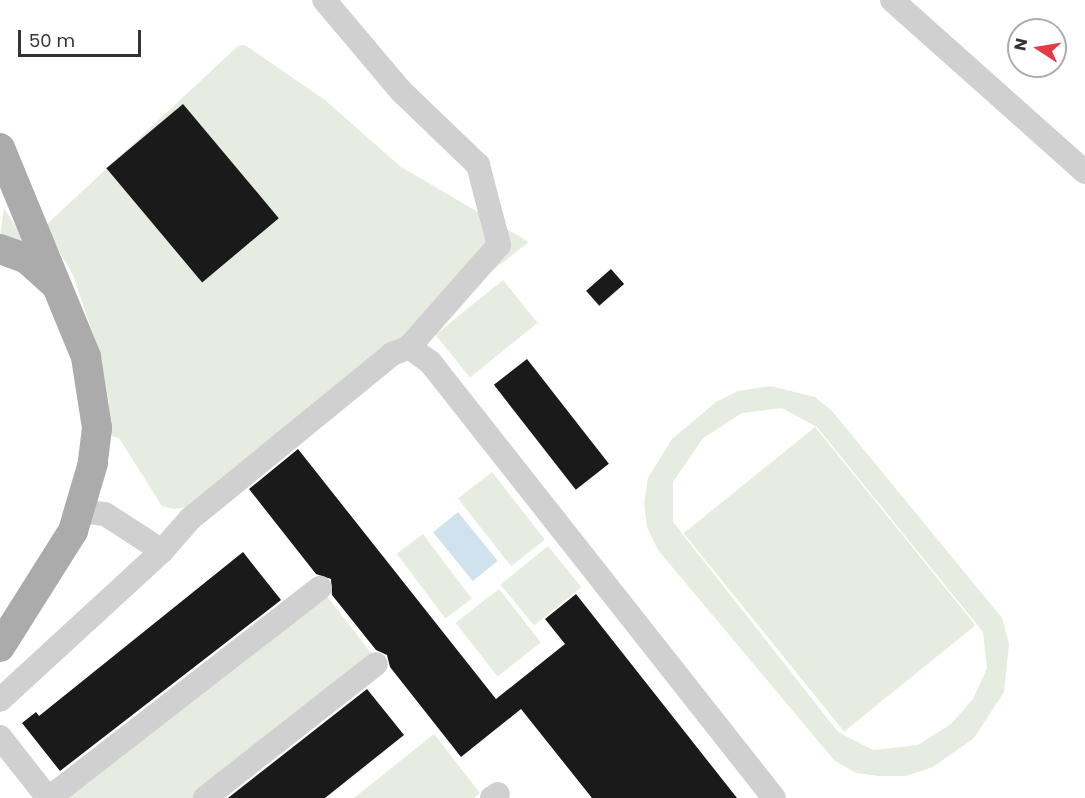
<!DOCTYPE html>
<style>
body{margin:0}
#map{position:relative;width:1085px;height:798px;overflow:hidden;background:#fff;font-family:Poppins,sans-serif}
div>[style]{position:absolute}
.green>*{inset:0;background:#e6ecdf;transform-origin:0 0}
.water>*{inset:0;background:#cfe2ee;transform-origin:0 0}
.building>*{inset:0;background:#1a1a1a;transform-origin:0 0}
.minor>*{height:24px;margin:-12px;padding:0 12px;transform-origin:12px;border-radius:12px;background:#d0d0d0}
.major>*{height:30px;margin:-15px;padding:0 15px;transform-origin:15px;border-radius:15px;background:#ababab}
span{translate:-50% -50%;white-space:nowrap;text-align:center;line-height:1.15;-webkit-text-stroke:6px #fff;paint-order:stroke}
.north{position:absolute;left:1007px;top:18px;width:60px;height:60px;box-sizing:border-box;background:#fff;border:2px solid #adadad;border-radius:50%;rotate:282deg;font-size:16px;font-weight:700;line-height:24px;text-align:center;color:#333}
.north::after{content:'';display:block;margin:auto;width:21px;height:27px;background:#e63946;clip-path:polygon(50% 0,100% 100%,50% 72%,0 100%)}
.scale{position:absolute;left:18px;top:30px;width:123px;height:27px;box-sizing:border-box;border:3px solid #333;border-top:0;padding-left:8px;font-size:18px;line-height:21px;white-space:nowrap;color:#333;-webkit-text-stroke:4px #fff;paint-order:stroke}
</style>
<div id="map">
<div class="green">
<div style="clip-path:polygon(245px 45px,325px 100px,401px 167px,529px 242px,189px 507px,174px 509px,162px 506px,119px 438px,108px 435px,109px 403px,100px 355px,73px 275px,45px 226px,238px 46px)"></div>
<div style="clip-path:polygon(4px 208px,21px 235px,23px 243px,0 237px)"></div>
<div style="left:503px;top:280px;width:55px;height:87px;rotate:51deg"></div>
<div style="clip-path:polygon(evenodd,770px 386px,815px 397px,832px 411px,1002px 618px,1009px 644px,1004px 692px,974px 738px,933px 767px,906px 776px,880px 776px,856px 773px,834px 760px,658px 550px,647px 527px,644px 503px,648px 478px,672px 439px,716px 402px,738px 391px,770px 386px,782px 408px,817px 427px,983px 632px,987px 668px,973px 699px,951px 724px,918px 745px,873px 750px,838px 732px,673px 522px,673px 482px,703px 438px,742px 413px,782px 408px)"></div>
<div style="left:815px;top:427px;width:255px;height:169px;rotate:51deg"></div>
<div style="left:492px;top:472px;width:86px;height:43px;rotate:52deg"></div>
<div style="left:423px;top:534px;width:81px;height:33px;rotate:53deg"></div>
<div style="left:548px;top:546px;width:53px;height:61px;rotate:51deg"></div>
<div style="left:499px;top:589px;width:68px;height:55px;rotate:52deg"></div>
<div style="clip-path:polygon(326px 595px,375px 658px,195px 798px,65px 798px)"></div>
<div style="clip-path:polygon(434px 734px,480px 793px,474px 798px,354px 798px)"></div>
</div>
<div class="water">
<div style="left:458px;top:512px;width:63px;height:32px;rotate:51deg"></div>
</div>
<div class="building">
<div style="left:183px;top:104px;width:149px;height:100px;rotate:50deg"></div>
<div style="left:611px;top:269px;width:20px;height:33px;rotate:49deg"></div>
<div style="left:527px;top:359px;width:133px;height:42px;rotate:52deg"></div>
<div style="clip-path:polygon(298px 449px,496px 699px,565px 644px,545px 619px,576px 594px,737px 798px,592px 798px,521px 709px,461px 757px,390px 667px,387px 655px,376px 650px,332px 595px,331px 579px,316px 574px,249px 489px)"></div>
<div style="clip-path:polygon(243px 552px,281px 600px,60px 771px,22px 723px,36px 712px,39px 716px)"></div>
<div style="clip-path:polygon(367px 689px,404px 735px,325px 798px,228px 798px)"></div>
</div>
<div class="minor">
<div style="left:892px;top:0;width:259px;rotate:41.7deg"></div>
<div style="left:409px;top:347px;width:26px;rotate:36deg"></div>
<div style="left:430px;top:362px;width:555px;rotate:51.73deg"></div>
<div style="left:80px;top:511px;width:25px;rotate:7deg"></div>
<div style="left:105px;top:514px;width:68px;rotate:33deg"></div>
<div style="left:162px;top:551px;width:43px;rotate:-48.8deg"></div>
<div style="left:190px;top:519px;width:261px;rotate:-39.2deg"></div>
<div style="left:392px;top:354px;width:18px;rotate:-22deg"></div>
<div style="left:409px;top:347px;width:136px;rotate:-48.6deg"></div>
<div style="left:499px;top:245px;width:83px;rotate:-104.7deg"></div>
<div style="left:478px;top:165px;width:107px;rotate:-136.1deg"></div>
<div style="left:401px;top:91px;width:119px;rotate:-130.2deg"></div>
<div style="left:0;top:700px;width:220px;rotate:-42.6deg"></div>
<div style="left:0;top:737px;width:78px;rotate:51.8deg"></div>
<div style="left:49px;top:798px;width:343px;rotate:-37.8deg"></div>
<div style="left:205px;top:798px;width:217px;rotate:-38.1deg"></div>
<div style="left:492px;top:798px;width:7px;rotate:-34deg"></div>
</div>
<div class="major">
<div style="left:0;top:148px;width:226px;rotate:67.6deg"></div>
<div style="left:86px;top:357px;width:72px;rotate:81.2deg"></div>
<div style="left:97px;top:428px;width:35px;rotate:97deg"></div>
<div style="left:93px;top:463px;width:71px;rotate:106.4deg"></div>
<div style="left:73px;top:531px;width:137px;rotate:122.2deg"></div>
<div style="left:0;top:249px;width:29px;rotate:20deg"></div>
<div style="left:27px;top:259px;width:36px;rotate:42deg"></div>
</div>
<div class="north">N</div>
<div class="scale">50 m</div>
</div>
